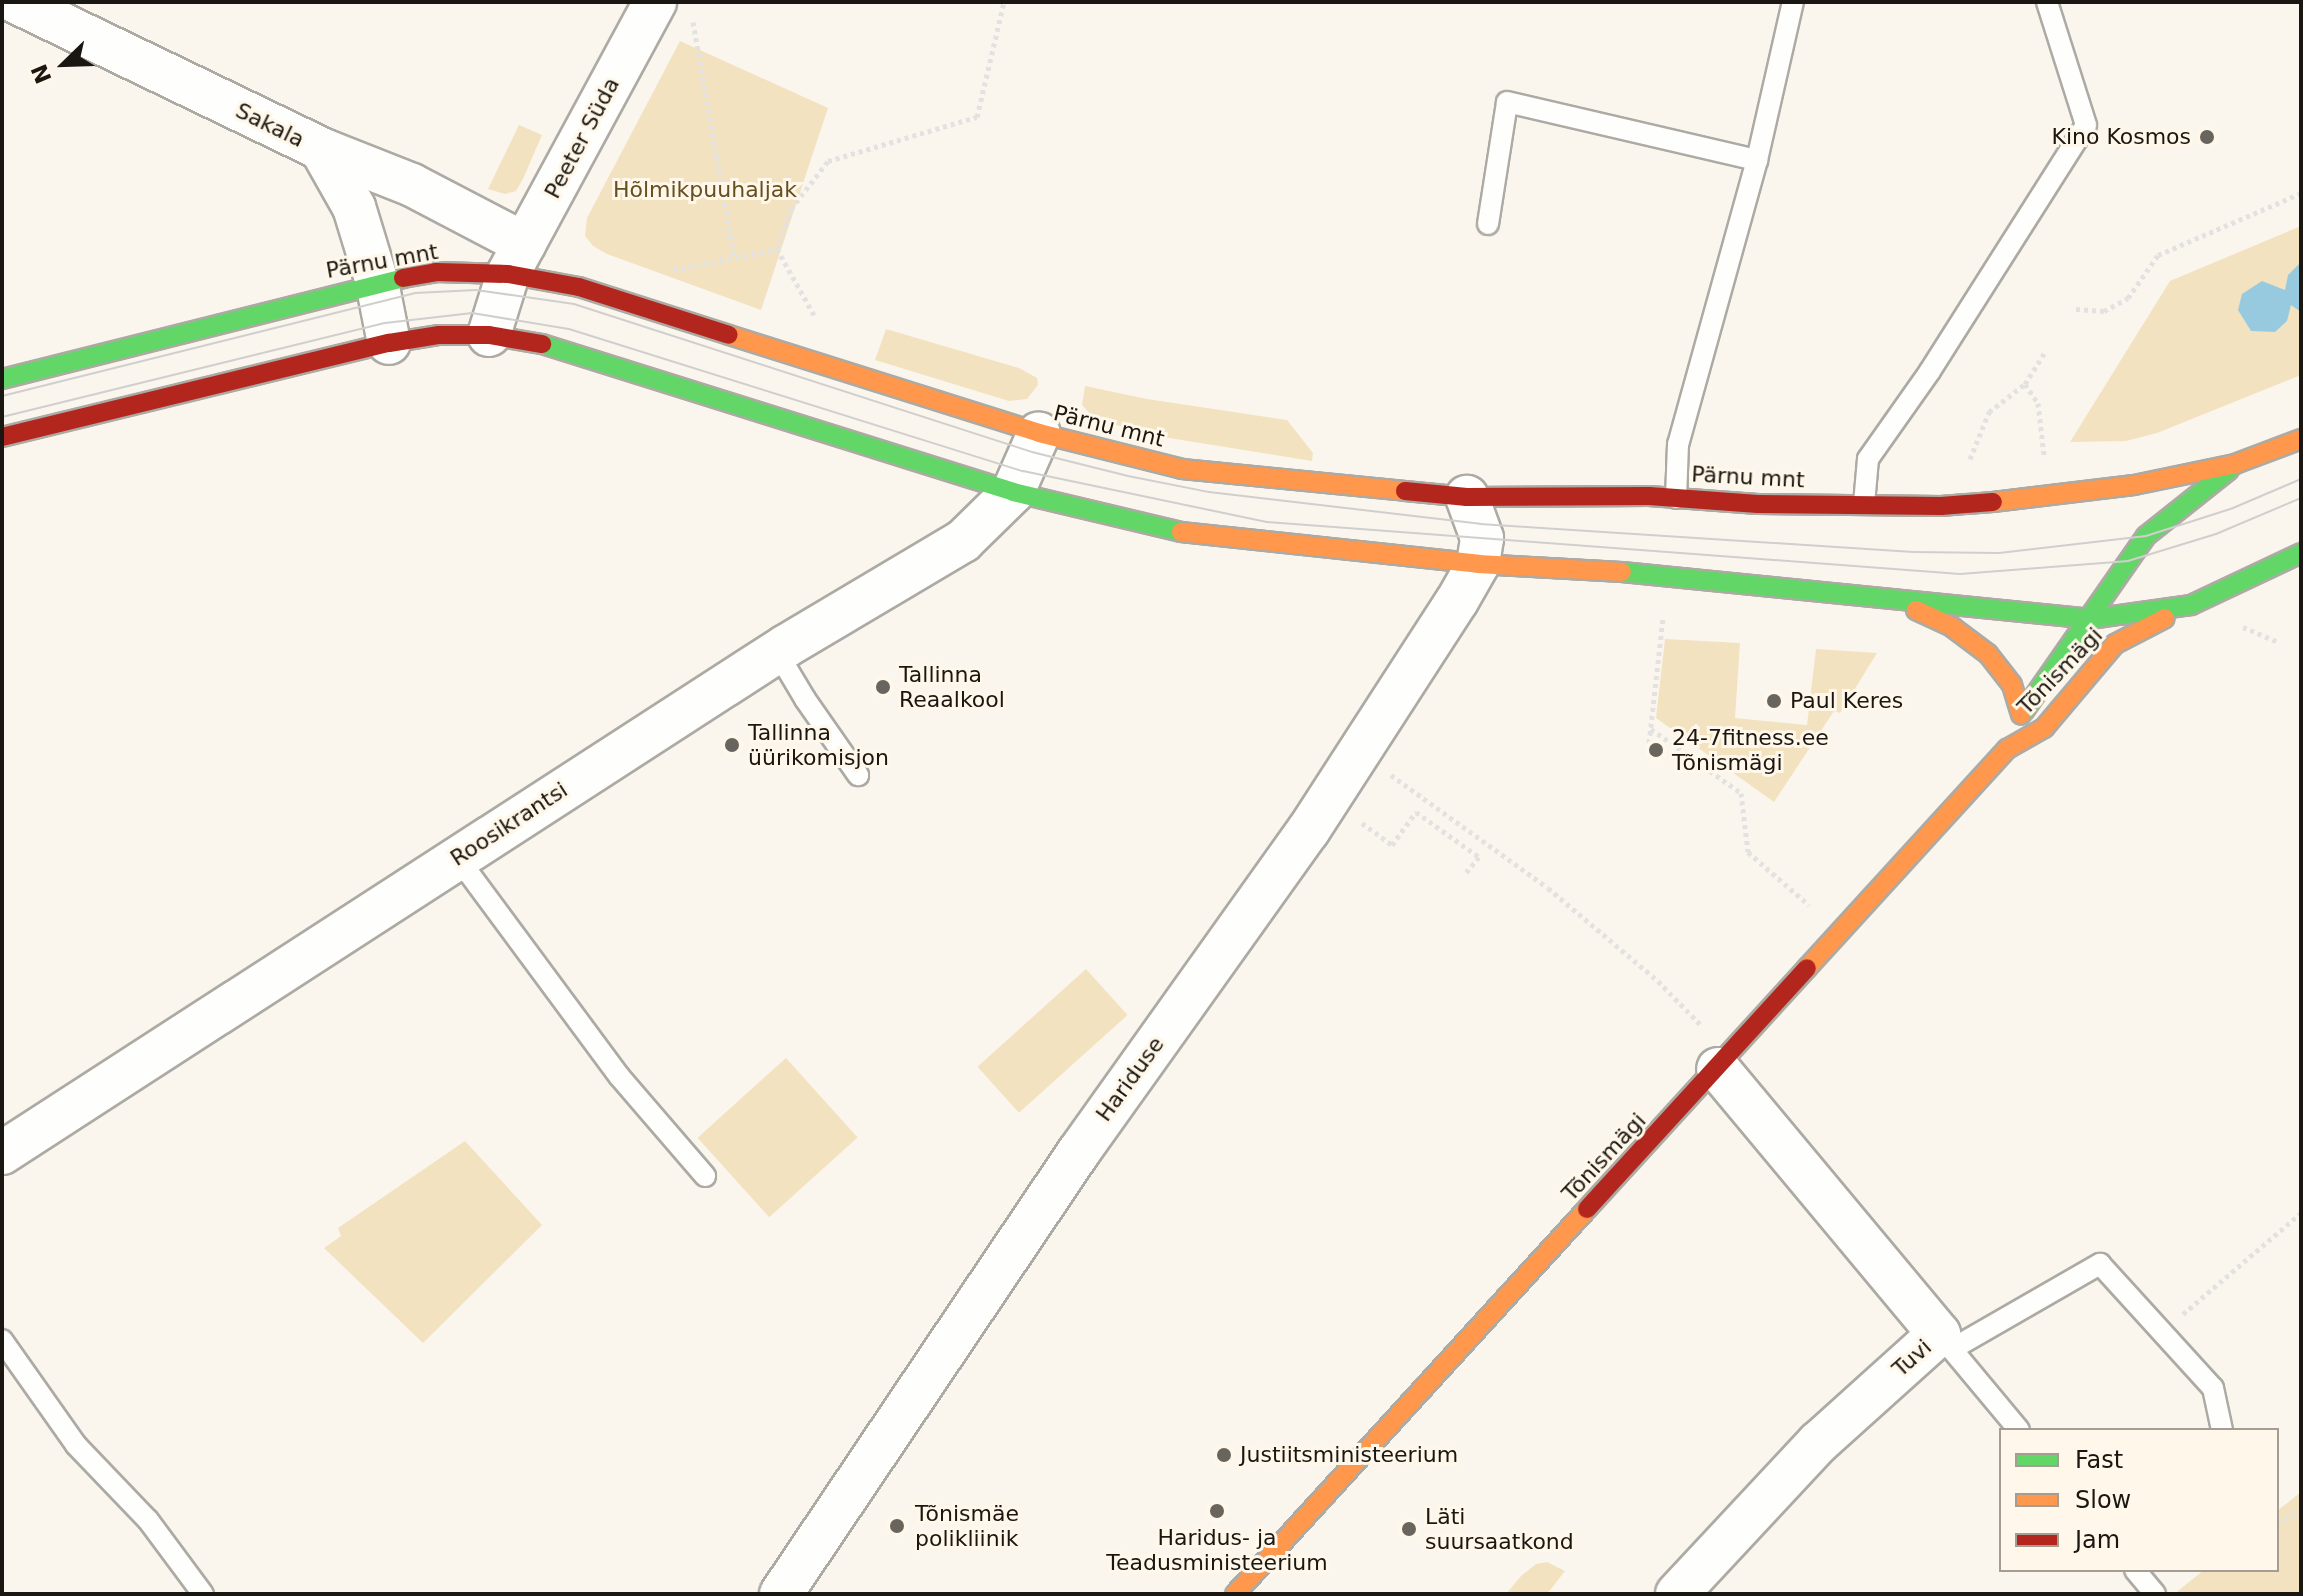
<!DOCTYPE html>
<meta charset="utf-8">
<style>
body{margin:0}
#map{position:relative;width:2303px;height:1596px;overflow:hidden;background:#faf6ee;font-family:"DejaVu Sans",sans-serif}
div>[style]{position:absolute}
.green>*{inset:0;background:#f3e2c0;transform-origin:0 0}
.water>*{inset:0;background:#98cadf}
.path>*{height:5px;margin-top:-2.5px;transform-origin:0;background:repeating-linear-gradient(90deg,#e4e2e0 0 4px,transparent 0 8px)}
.roads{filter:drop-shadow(2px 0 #adaaa4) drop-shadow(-2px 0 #adaaa4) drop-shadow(0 2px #adaaa4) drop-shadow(0 -2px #adaaa4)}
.lane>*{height:20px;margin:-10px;padding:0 10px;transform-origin:10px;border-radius:10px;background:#fefefc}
.street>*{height:42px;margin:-21px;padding:0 21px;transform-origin:21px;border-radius:21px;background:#fefefc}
.fast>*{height:18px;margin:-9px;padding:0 9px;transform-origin:9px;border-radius:9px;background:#63d668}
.slow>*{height:18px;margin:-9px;padding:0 9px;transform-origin:9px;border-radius:9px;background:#ff974d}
.jam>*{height:18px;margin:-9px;padding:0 9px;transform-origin:9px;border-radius:9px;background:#b3261e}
.tram>*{height:2px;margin:-1px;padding:0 1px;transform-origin:1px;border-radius:1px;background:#d0cfcd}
.dots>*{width:22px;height:22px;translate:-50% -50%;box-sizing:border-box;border:4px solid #fff7e9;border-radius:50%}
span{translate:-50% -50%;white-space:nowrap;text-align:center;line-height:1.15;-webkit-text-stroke:6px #fff7e9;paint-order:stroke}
.street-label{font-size:22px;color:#1a1712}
.poi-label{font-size:22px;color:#1a1712}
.right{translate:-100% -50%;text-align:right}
.left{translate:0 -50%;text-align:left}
.park-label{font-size:22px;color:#665020}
.frame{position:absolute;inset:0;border:4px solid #1a1712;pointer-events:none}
.legend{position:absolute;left:1999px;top:1428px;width:280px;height:144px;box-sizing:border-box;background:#fff7e9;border:2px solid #a39d93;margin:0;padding:10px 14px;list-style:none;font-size:24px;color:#1a1712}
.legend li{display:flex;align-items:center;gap:16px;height:40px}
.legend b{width:40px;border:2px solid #a39d93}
.north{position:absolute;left:24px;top:24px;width:80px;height:80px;-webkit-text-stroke:6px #fff7e9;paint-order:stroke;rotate:247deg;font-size:22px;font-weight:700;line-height:32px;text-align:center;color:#1a1712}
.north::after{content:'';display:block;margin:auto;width:28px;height:36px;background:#1a1712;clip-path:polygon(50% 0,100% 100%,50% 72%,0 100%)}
</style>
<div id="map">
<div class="green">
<div style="clip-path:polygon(680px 41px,828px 108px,761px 310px,607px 254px,593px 246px,585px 236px,587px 218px)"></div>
<div style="clip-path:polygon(519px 125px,542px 135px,523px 179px,516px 191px,505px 194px,488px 189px)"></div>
<div style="clip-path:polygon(2301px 226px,2301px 375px,2157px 433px,2126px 441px,2070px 442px,2170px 281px)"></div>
<div style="clip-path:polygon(886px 329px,1019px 368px,1037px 378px,1038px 385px,1027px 399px,1009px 401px,875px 360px)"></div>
<div style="clip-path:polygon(1085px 386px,1147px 399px,1287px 420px,1313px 453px,1312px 461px,1169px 438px,1096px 420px,1082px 405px)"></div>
<div style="clip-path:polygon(1665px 639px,1740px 643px,1735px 718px,1807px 725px,1816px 649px,1877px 653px,1840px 713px,1834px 711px,1774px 802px,1656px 718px)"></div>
<div style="left:1086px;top:969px;width:62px;height:146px;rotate:48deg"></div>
<div style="left:786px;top:1058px;width:107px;height:119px;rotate:48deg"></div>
<div style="clip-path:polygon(465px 1141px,542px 1225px,423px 1343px,324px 1248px,341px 1236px,338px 1228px)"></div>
<div style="clip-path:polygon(2301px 1492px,2301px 1594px,2174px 1594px,2204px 1570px,2277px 1570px,2277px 1511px)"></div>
<div style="clip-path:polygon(1547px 1562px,1565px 1571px,1547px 1594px,1506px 1594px,1521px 1576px,1536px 1564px)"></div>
</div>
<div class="water">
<div style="clip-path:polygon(2301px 262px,2301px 312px,2291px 305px,2287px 321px,2275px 332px,2251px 331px,2238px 310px,2242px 294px,2262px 281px,2285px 290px,2288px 275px)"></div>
</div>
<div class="path">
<div style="left:693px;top:22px;width:240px;rotate:80.1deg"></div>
<div style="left:673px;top:270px;width:106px;rotate:-11.4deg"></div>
<div style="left:2076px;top:309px;width:28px;rotate:4deg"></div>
<div style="left:2104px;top:311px;width:27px;rotate:-28deg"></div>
<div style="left:2128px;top:298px;width:52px;rotate:-55.1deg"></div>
<div style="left:2158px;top:255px;width:156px;rotate:-23.4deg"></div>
<div style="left:814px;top:315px;width:76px;rotate:-119.3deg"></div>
<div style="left:777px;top:249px;width:42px;rotate:-70.7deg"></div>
<div style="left:791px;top:209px;width:61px;rotate:-52.4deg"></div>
<div style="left:828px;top:161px;width:155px;rotate:-16.5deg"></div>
<div style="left:977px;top:117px;width:118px;rotate:-76.8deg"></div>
<div style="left:2025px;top:384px;width:23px;rotate:56deg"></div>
<div style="left:2038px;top:403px;width:52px;rotate:83.4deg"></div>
<div style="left:1970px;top:459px;width:51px;rotate:-68deg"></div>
<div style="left:1989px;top:412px;width:46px;rotate:-37.9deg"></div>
<div style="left:2025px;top:384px;width:39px;rotate:-58deg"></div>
<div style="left:2243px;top:627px;width:38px;rotate:23deg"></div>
<div style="left:1651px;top:729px;width:110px;rotate:35.4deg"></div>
<div style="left:1741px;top:793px;width:59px;rotate:83.2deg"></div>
<div style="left:1748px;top:852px;width:81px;rotate:41deg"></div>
<div style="left:1649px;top:743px;width:126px;rotate:-83.6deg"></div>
<div style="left:1391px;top:775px;width:193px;rotate:35.7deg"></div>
<div style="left:1548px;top:888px;width:144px;rotate:40.2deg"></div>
<div style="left:1658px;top:981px;width:60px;rotate:45.7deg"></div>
<div style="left:1362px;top:823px;width:37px;rotate:36deg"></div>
<div style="left:1392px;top:845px;width:41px;rotate:-54deg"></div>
<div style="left:1416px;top:812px;width:77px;rotate:35.5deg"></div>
<div style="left:1479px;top:857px;width:23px;rotate:130deg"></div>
<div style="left:2183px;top:1314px;width:155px;rotate:-40.6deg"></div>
<div style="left:2277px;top:1524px;width:28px;rotate:-30deg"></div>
</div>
<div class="roads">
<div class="lane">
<div style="left:1757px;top:160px;width:162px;rotate:-77.2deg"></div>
<div style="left:1488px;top:224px;width:123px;rotate:-81.1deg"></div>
<div style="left:1507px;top:102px;width:257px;rotate:13.1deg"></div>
<div style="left:1757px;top:160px;width:295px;rotate:105.5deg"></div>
<div style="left:1678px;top:444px;width:54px;rotate:92.1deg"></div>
<div style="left:1864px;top:504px;width:45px;rotate:-84.9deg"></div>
<div style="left:1868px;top:459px;width:108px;rotate:-54.8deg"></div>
<div style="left:1930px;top:371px;width:291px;rotate:-57.6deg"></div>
<div style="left:2086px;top:125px;width:129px;rotate:-107.6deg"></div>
<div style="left:777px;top:652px;width:55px;rotate:59.2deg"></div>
<div style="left:805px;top:699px;width:93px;rotate:55.1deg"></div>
<div style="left:457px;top:857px;width:272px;rotate:53.5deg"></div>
<div style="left:619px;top:1076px;width:132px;rotate:49.3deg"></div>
<div style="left:2px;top:1340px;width:128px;rotate:54.8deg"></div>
<div style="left:76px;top:1445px;width:104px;rotate:46.2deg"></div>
<div style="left:148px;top:1520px;width:92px;rotate:53.4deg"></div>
<div style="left:1944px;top:1340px;width:117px;rotate:50.2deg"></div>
<div style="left:1952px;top:1349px;width:171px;rotate:-29.9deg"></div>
<div style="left:2100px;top:1264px;width:168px;rotate:47.7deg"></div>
<div style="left:2213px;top:1388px;width:43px;rotate:77.9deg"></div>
<div style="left:2135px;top:1570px;width:31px;rotate:50deg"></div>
</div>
<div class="street">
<div style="left:16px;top:2px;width:339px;rotate:25.7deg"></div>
<div style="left:321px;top:149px;width:98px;rotate:21.6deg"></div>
<div style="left:412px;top:185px;width:127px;rotate:27.6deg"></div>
<div style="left:321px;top:149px;width:67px;rotate:60.4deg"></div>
<div style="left:354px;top:207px;width:78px;rotate:73deg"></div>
<div style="left:377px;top:282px;width:62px;rotate:78.9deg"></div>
<div style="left:489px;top:335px;width:64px;rotate:-72.7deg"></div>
<div style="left:508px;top:274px;width:309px;rotate:-61.6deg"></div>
<div style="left:2px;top:1153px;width:934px;rotate:-32.89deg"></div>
<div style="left:786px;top:646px;width:206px;rotate:-30.7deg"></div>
<div style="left:963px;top:541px;width:70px;rotate:-44.4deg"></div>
<div style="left:1013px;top:492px;width:64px;rotate:-66.2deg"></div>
<div style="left:781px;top:1594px;width:532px;rotate:-56.04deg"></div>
<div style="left:1078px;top:1153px;width:396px;rotate:-54.5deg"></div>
<div style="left:1308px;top:831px;width:274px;rotate:-57.1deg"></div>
<div style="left:1457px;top:601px;width:43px;rotate:-60.4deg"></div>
<div style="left:1478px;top:564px;width:26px;rotate:-81deg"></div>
<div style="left:1482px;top:538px;width:44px;rotate:-110.1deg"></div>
<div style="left:1677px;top:1594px;width:207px;rotate:-47deg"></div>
<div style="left:1818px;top:1443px;width:163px;rotate:-42deg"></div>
<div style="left:1939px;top:1334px;width:345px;rotate:-129.8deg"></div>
</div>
<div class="fast">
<div style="left:542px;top:344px;width:494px;rotate:17.4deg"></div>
<div style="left:1013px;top:492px;width:173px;rotate:13.4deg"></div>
<div style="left:2px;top:379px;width:414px;rotate:-14.1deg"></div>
<div style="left:1622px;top:572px;width:470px;rotate:5.7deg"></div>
<div style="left:2090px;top:619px;width:102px;rotate:-7.9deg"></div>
<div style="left:2191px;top:605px;width:122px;rotate:-25.3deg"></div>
<div style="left:2024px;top:711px;width:213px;rotate:-55.1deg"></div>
<div style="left:2146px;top:536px;width:106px;rotate:-38.5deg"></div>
</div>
<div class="slow">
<div style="left:729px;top:335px;width:325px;rotate:17.5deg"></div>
<div style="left:1039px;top:433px;width:147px;rotate:14.1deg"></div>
<div style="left:1182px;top:469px;width:224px;rotate:5.6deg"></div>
<div style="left:1993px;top:502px;width:142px;rotate:-6.9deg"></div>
<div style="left:2134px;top:485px;width:103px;rotate:-11.7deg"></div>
<div style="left:2235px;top:464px;width:71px;rotate:-20.7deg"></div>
<div style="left:1181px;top:532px;width:299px;rotate:6.1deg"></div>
<div style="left:1478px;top:564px;width:144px;rotate:3.2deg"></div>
<div style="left:1916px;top:610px;width:40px;rotate:25deg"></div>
<div style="left:1952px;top:627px;width:45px;rotate:36.9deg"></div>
<div style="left:1988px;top:654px;width:39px;rotate:52deg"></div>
<div style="left:2012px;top:685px;width:31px;rotate:73deg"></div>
<div style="left:1807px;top:968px;width:297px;rotate:-47.6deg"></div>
<div style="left:2007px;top:749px;width:43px;rotate:-29.6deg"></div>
<div style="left:2044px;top:728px;width:110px;rotate:-49.8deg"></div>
<div style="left:2115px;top:644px;width:56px;rotate:-27.5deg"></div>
<div style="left:1235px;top:1594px;width:522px;rotate:-47.56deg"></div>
</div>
<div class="jam">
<div style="left:403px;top:278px;width:34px;rotate:-10deg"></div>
<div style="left:436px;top:272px;width:72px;rotate:1.6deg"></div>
<div style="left:508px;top:274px;width:72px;rotate:10.4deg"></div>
<div style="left:579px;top:287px;width:157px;rotate:17.7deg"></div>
<div style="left:2px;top:437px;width:398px;rotate:-13.7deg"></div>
<div style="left:389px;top:343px;width:51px;rotate:-9.1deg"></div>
<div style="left:439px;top:335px;width:50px"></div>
<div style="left:489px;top:335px;width:54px;rotate:9.6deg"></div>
<div style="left:1405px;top:491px;width:62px;rotate:5.5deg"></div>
<div style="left:1467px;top:497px;width:182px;rotate:-0.3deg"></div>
<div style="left:1649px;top:496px;width:109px;rotate:4.2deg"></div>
<div style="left:1758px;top:504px;width:183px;rotate:0.6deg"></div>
<div style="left:1941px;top:506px;width:52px;rotate:-4.4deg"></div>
<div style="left:1587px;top:1209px;width:326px;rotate:-47.6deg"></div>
</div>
</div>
<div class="tram">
<div style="left:2px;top:396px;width:426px;rotate:-14deg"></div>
<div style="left:415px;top:293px;width:61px;rotate:-2.8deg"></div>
<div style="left:476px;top:290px;width:99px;rotate:8.1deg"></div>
<div style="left:574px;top:304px;width:481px;rotate:17.9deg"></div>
<div style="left:1032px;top:452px;width:99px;rotate:14deg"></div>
<div style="left:1128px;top:476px;width:83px;rotate:11.2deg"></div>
<div style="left:1209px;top:492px;width:273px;rotate:6.7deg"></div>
<div style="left:1480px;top:524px;width:434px;rotate:3.7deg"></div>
<div style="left:1913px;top:552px;width:86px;rotate:0.7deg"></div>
<div style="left:1999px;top:553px;width:148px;rotate:-6.6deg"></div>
<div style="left:2146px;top:536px;width:91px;rotate:-17.8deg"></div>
<div style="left:2233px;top:508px;width:74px;rotate:-23.1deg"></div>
<div style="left:2px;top:417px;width:394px;rotate:-13.8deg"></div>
<div style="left:385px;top:323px;width:88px;rotate:-6.6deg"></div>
<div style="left:472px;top:313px;width:98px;rotate:9.4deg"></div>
<div style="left:569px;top:329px;width:476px;rotate:17.4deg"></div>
<div style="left:1023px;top:471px;width:249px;rotate:11.8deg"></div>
<div style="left:1267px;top:522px;width:695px;rotate:4.29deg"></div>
<div style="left:1960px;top:574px;width:169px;rotate:-4.4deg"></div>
<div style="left:2128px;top:561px;width:92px;rotate:-17.1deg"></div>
<div style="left:2216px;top:534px;width:92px;rotate:-23deg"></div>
</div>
<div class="dots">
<div style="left:2207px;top:137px;background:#68655f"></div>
<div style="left:883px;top:687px;background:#68655f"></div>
<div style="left:1774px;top:701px;background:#68655f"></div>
<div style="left:732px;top:745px;background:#68655f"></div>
<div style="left:1656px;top:750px;background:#68655f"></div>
<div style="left:1224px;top:1455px;background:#68655f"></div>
<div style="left:1217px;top:1511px;background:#68655f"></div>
<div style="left:897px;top:1526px;background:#68655f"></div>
<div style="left:1409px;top:1529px;background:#68655f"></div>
</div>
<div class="street-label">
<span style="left:270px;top:125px;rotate:26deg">Sakala</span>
<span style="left:582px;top:138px;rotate:-62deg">Peeter Süda</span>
<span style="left:382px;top:261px;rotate:-10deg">Pärnu mnt</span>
<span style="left:1109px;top:426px;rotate:14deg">Pärnu mnt</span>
<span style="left:1748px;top:477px;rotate:3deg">Pärnu mnt</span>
<span style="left:2060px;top:671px;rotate:-46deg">Tõnismägi</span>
<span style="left:509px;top:824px;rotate:-33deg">Roosikrantsi</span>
<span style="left:1130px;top:1079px;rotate:-54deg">Hariduse</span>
<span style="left:1604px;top:1157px;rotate:-47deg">Tõnismägi</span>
<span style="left:1912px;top:1358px;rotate:-42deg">Tuvi</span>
</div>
<div class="poi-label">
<span class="right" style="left:2191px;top:137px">Kino Kosmos</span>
<span class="left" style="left:899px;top:687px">Tallinna<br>Reaalkool</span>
<span class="left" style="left:1790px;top:701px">Paul Keres</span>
<span class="left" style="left:748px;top:745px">Tallinna<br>üürikomisjon</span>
<span class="left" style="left:1672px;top:750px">24-7fitness.ee<br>Tõnismägi</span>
<span class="left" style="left:1240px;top:1455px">Justiitsministeerium</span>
<span class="left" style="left:915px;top:1526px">Tõnismäe<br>polikliinik</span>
<span class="left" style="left:1425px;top:1529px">Läti<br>suursaatkond</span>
<span style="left:1217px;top:1550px">Haridus- ja<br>Teadusministeerium</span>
</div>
<div class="park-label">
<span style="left:705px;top:190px">Hõlmikpuuhaljak</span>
</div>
<div class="frame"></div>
<ul class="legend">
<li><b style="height:10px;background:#63d668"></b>Fast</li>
<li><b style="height:10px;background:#ff974d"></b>Slow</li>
<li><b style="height:10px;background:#b3261e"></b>Jam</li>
</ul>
<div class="north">N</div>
</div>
